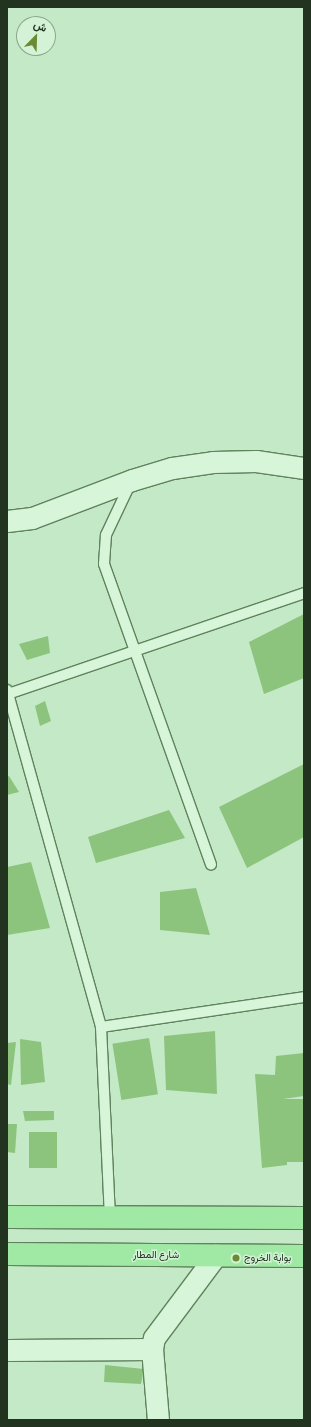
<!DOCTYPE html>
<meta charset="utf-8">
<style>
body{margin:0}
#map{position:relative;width:311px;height:1427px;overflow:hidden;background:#c4e9c7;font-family:Merriweather,Vazirmatn,serif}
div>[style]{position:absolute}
.building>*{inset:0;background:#8cc47e;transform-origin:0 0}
.roads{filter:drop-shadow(1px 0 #60825c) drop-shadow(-1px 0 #60825c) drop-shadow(0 1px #60825c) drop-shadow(0 -1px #60825c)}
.service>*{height:10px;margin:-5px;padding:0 5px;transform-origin:5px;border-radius:5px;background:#d7f5d9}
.minor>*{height:21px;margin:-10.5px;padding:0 10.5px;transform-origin:10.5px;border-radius:10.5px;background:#d7f5d9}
.primary>*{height:22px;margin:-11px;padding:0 11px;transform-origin:11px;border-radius:11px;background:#a0e9a5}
.dots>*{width:11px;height:11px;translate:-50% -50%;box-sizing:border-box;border:2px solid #d3f2d6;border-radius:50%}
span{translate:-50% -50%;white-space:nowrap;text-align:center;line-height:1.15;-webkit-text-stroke:3px #d3f2d6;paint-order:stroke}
.street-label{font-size:10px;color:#22341f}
.poi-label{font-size:10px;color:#22341f}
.left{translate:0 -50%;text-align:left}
.frame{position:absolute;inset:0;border:8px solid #22341f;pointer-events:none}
.north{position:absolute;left:16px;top:16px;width:40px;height:40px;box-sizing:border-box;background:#d3f2d6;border:1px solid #8ca68d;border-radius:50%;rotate:23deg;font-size:11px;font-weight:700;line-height:16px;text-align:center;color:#22341f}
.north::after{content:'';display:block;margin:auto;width:14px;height:18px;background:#6a8b33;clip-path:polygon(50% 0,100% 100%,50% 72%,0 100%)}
</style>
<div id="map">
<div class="building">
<div style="clip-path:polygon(304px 614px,304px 678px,264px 694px,249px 642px)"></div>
<div style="clip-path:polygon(48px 636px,50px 653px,27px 660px,19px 644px)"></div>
<div style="clip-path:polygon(45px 701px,51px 721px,40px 726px,35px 706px)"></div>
<div style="clip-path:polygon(304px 764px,304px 837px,247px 868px,219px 807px)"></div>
<div style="clip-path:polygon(9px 776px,19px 792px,7px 795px,7px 777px)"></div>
<div style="clip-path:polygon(169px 810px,185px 838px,96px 863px,88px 837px)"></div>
<div style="clip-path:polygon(31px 862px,50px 928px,7px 935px,7px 867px)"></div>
<div style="clip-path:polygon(196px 888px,210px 935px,160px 930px,160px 892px)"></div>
<div style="clip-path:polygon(215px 1031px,217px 1094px,166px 1090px,164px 1036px)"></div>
<div style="left:149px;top:1038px;width:57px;height:37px;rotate:81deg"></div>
<div style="clip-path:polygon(20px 1039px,41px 1042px,45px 1082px,21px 1085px)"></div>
<div style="clip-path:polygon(16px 1042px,11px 1085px,7px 1084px,7px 1043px)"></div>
<div style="clip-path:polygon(304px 1053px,304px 1096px,283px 1099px,304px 1099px,304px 1162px,287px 1162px,287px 1165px,262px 1168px,255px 1074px,275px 1075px,276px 1056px)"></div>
<div style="clip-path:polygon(23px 1111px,54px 1111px,54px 1120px,25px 1121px)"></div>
<div style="clip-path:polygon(7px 1124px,17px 1124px,15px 1153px,7px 1152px)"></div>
<div style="left:29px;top:1132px;width:28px;height:36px"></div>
<div style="clip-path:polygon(105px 1365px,144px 1369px,141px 1384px,104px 1382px)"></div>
</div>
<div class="roads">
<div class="service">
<div style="left:131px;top:482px;width:59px;rotate:115.3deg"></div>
<div style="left:106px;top:535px;width:29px;rotate:94deg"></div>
<div style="left:104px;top:564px;width:319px;rotate:70.4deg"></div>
<div style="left:7px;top:690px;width:350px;rotate:74.4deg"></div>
<div style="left:101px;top:1027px;width:191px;rotate:87.3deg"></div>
<div style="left:8px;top:694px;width:313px;rotate:-18.8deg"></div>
<div style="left:101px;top:1027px;width:205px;rotate:-8.4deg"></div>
</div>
<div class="minor">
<div style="left:7px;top:521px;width:25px;rotate:-7deg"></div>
<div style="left:32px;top:518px;width:107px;rotate:-20.8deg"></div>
<div style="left:132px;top:480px;width:42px;rotate:-16.7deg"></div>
<div style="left:172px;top:468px;width:41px;rotate:-8.3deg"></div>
<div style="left:213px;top:462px;width:43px;rotate:-1.3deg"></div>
<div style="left:256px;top:461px;width:49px;rotate:8.3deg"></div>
<div style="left:7px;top:1350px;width:145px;rotate:-0.4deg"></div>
<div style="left:158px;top:1420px;width:71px;rotate:-94.8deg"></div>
<div style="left:152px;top:1349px;width:11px;rotate:-80deg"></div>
<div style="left:154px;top:1338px;width:104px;rotate:-53.2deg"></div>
</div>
<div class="primary">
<div style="left:7px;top:1217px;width:297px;rotate:0.2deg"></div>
<div style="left:7px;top:1254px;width:297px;rotate:0.4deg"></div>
</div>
</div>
<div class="dots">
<div style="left:236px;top:1258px;background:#6a8b33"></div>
</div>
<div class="street-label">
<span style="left:156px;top:1255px">شارع المطار</span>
</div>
<div class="poi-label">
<span class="left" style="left:244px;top:1258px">بوابة الخروج</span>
</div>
<div class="frame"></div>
<div class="north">ش</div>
</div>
